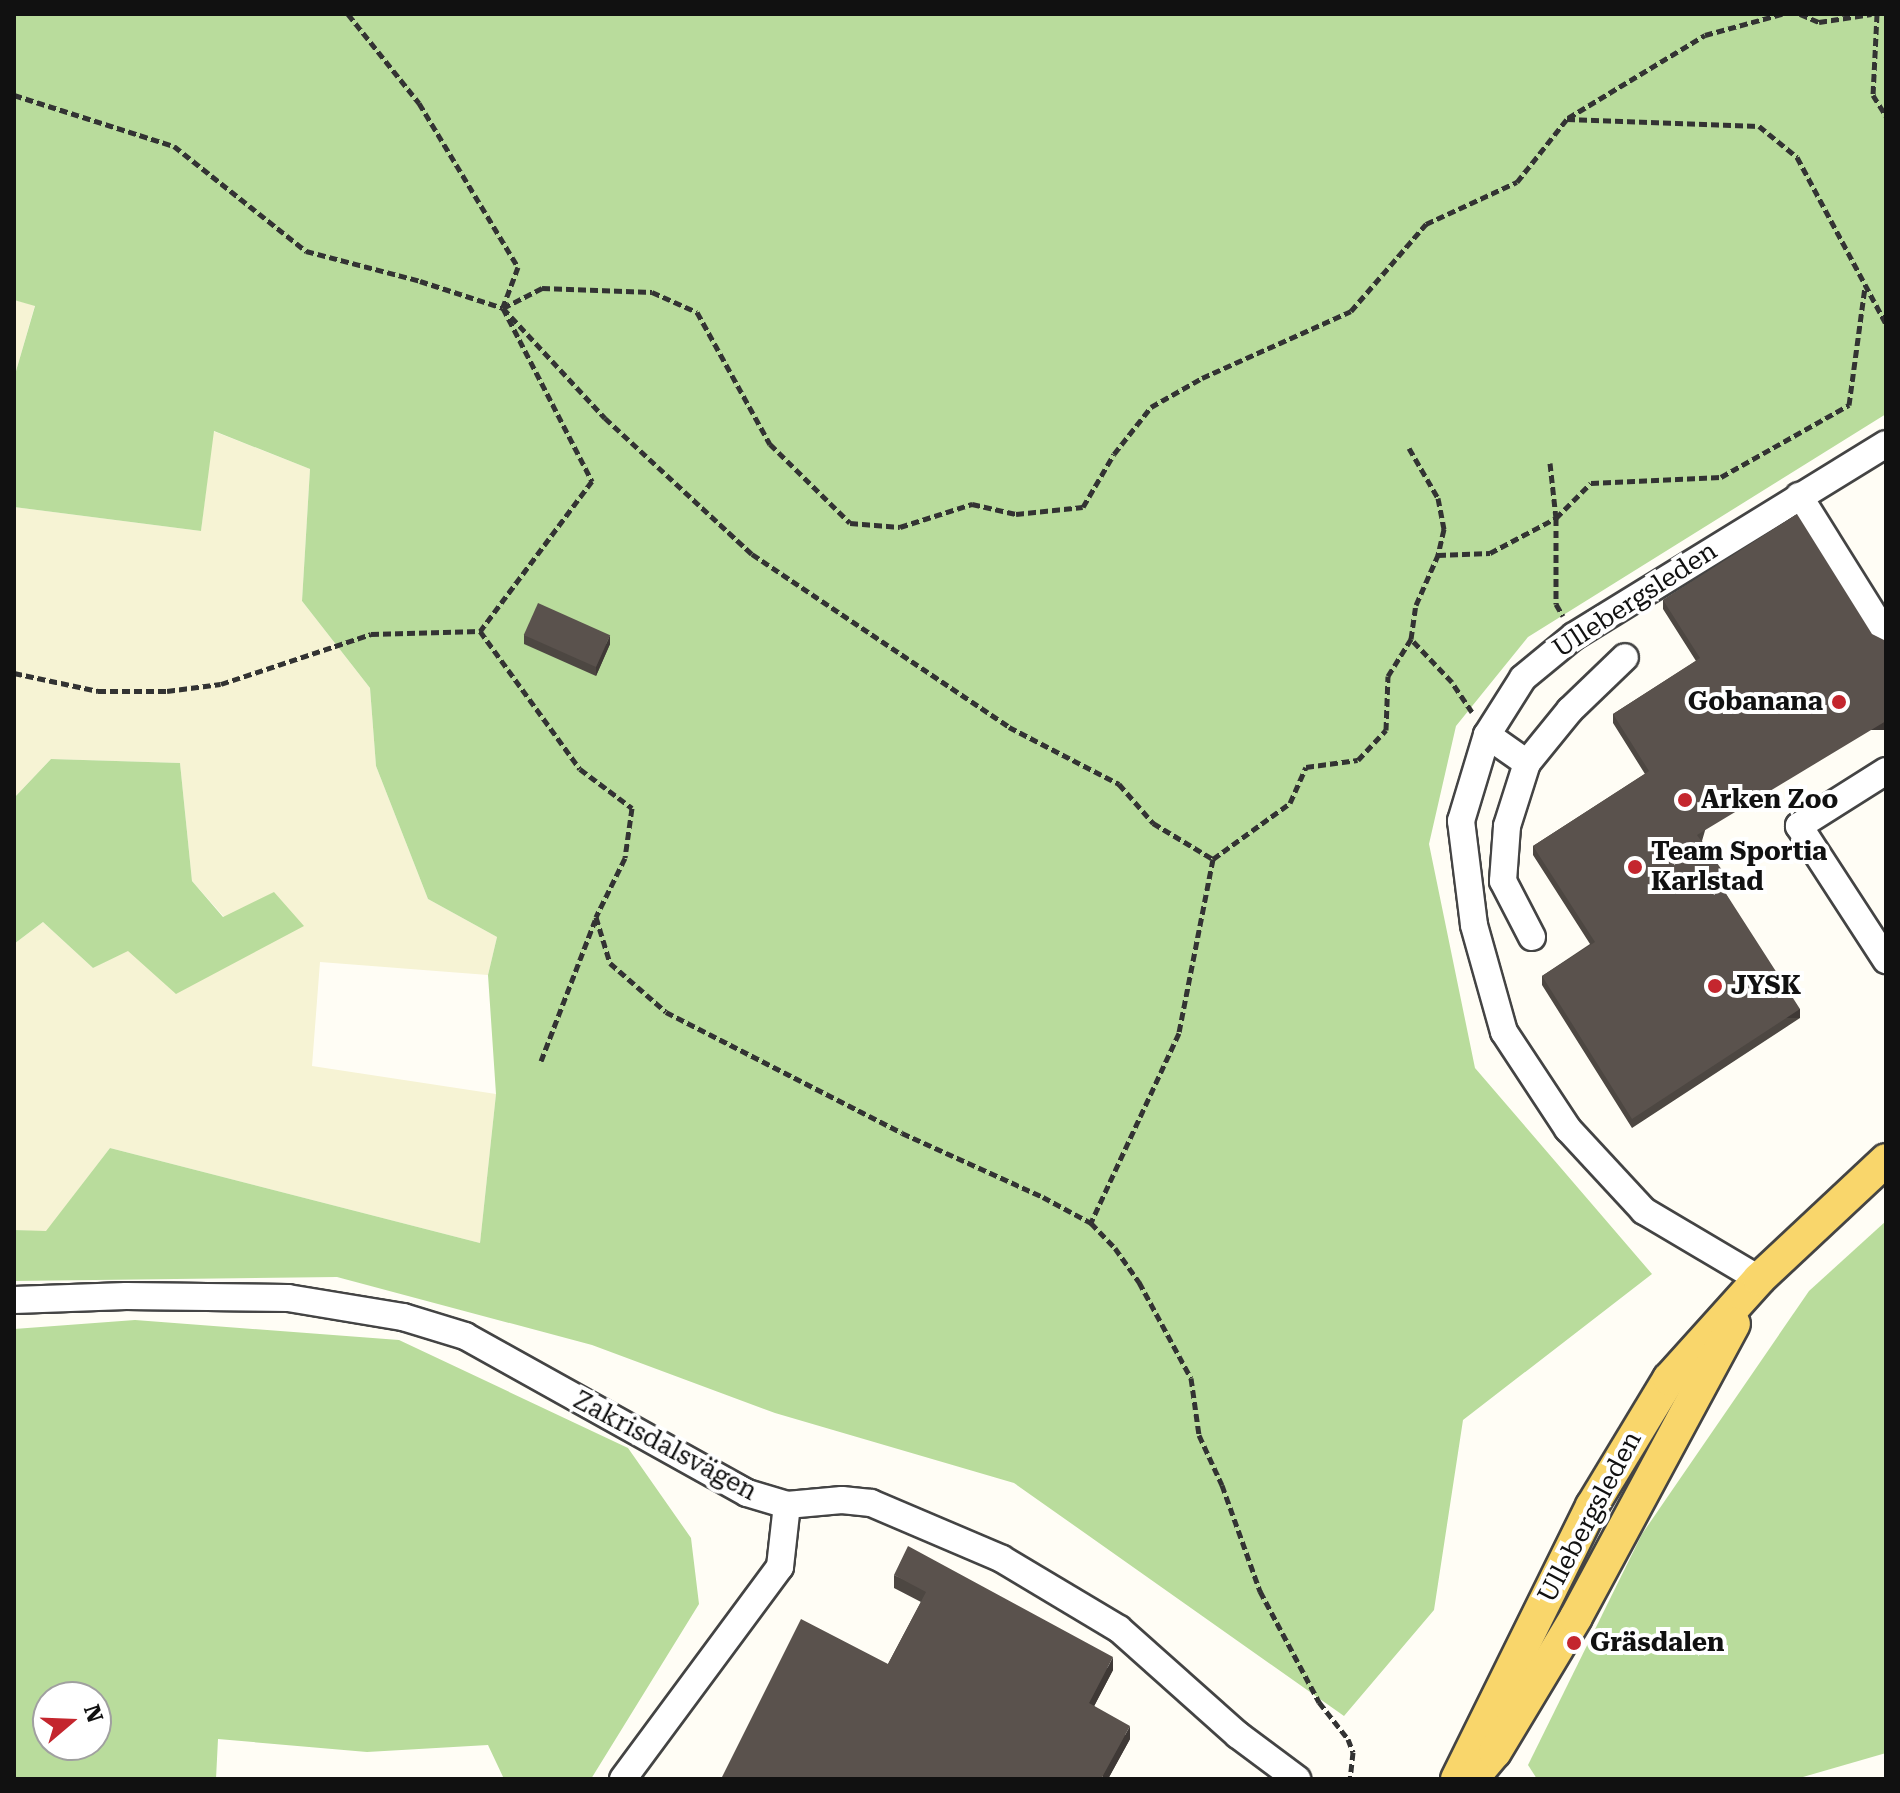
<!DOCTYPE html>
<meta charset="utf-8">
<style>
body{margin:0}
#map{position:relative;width:1900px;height:1793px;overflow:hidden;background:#fffdf5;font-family:"Roboto Serif",serif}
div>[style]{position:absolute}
.farmland>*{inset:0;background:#f6f3d4}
.forest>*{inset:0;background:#b9dc9c}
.path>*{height:5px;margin-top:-2.5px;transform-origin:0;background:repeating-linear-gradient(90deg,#333 0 8px,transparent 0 12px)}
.roads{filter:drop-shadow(2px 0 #444) drop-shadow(-2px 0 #444) drop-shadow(0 2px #444) drop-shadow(0 -2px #444)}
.minor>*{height:26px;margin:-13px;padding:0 13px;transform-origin:13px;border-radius:13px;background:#fff}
.major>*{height:32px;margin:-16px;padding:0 16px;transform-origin:16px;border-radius:16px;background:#f9d66b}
.wall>*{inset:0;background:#4d4742}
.shaded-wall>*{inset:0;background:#3f3936;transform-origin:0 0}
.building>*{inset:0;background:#5a524d;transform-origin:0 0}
.dots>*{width:22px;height:22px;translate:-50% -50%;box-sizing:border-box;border:4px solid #fff;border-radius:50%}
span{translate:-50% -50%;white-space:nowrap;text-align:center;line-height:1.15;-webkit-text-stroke:8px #fff;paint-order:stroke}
.street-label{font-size:26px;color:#111}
.poi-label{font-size:26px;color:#111;font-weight:700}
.right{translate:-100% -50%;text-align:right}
.left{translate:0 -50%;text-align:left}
.frame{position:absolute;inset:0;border:16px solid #111;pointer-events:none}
.north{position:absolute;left:32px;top:1681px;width:80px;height:80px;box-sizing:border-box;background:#fff;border:2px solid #a0a0a0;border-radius:50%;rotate:71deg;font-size:22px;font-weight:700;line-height:32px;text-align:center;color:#111}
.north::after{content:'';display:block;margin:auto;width:28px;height:36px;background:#c4262e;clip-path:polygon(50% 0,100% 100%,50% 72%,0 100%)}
</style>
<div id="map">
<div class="farmland">
<div style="clip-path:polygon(14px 300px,35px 305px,14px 378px)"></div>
<div style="clip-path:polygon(213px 431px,310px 469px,302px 601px,370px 688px,376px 766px,428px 899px,497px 937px,488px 975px,320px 962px,312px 1066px,496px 1094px,480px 1243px,110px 1148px,46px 1232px,14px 1230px,14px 944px,43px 922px,93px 968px,128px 950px,224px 917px,192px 881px,180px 763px,51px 759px,14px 798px,14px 507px,201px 531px)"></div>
</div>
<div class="forest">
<div style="clip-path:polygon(14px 14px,1886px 14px,1886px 414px,1528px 637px,1456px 726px,1429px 844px,1475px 1068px,1652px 1274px,1463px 1420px,1434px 1610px,1344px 1716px,1014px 1483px,775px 1413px,592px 1345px,337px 1277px,14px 1281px,14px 1230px,46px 1231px,110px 1148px,480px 1243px,496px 1094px,488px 975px,497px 937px,428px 899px,376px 766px,370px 688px,302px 601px,310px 469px,214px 431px,201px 531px,14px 507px,14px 378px,35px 306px,14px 300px)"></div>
<div style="clip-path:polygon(51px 759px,180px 763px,192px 881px,223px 917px,274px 892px,304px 926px,176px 994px,128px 951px,93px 968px,43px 922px,14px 944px,14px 798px)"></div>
<div style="clip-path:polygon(1886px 1221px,1886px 1753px,1796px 1779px,1537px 1779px,1528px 1765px,1642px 1534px,1809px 1291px)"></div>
<div style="clip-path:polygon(evenodd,135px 1320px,399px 1340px,628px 1448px,691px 1538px,699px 1604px,591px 1779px,504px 1779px,488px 1745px,367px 1752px,218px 1739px,216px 1779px,14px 1779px,14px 1329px,135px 1320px,96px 1697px,96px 1745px,48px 1745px,48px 1697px,96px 1697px)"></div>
</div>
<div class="path">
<div style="left:348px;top:14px;width:114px;rotate:51.4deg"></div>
<div style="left:419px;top:103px;width:192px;rotate:58.9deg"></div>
<div style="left:518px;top:267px;width:43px;rotate:110.6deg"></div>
<div style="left:1800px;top:14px;width:21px;rotate:23deg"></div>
<div style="left:1819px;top:22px;width:53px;rotate:-8.7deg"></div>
<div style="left:1877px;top:14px;width:81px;rotate:92.8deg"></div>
<div style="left:1873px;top:95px;width:25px;rotate:58deg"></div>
<div style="left:14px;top:95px;width:168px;rotate:17.7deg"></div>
<div style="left:174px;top:146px;width:169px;rotate:38.5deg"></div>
<div style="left:306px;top:251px;width:118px;rotate:14.7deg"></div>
<div style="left:420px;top:281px;width:87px;rotate:18deg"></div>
<div style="left:503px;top:308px;width:195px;rotate:62.8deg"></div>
<div style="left:592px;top:481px;width:187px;rotate:126.7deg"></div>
<div style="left:1568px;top:118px;width:160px;rotate:-31.2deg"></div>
<div style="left:1705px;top:35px;width:80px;rotate:-15.3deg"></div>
<div style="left:503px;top:308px;width:44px;rotate:-27.1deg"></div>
<div style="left:542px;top:288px;width:110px;rotate:2.1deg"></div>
<div style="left:652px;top:292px;width:49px;rotate:24deg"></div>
<div style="left:697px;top:312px;width:151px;rotate:61.1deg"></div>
<div style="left:770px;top:444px;width:112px;rotate:44.6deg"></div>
<div style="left:850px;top:523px;width:50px;rotate:4.6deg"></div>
<div style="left:900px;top:527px;width:76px;rotate:-17.7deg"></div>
<div style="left:972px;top:504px;width:45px;rotate:12.8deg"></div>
<div style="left:1016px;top:514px;width:67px;rotate:-6deg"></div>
<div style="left:1083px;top:507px;width:61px;rotate:-59.7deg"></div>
<div style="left:1114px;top:454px;width:60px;rotate:-51.8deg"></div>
<div style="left:1151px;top:407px;width:59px;rotate:-29.6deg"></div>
<div style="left:1202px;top:378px;width:163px;rotate:-24.2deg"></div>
<div style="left:1351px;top:311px;width:115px;rotate:-49.2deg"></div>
<div style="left:1426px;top:224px;width:100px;rotate:-24.8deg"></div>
<div style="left:1517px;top:182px;width:80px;rotate:-51.6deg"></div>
<div style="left:1567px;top:119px;width:192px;rotate:2.1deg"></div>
<div style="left:1759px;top:126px;width:49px;rotate:39.2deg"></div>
<div style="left:1797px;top:157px;width:189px;rotate:61.9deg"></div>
<div style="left:503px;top:308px;width:150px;rotate:47.2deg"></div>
<div style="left:605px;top:418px;width:200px;rotate:42.8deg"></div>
<div style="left:752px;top:554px;width:310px;rotate:33.9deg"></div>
<div style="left:1009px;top:727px;width:124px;rotate:27.4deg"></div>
<div style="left:1119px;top:784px;width:52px;rotate:48.9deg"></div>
<div style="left:1153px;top:823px;width:70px;rotate:31deg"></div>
<div style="left:1213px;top:859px;width:177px;rotate:101.1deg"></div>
<div style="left:1179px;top:1033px;width:209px;rotate:114.9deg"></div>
<div style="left:1409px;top:448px;width:58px;rotate:59.9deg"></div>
<div style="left:1438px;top:498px;width:32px;rotate:79deg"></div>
<div style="left:1444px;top:529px;width:27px;rotate:103deg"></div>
<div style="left:1550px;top:463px;width:55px;rotate:83.8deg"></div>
<div style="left:1556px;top:518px;width:86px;rotate:90deg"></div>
<div style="left:1556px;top:604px;width:14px;rotate:60deg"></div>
<div style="left:14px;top:673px;width:86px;rotate:12.1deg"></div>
<div style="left:98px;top:691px;width:69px"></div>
<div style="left:167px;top:691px;width:54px;rotate:-7.4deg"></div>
<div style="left:221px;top:684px;width:158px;rotate:-18.4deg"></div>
<div style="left:371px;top:634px;width:109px;rotate:-1.6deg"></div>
<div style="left:480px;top:631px;width:170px;rotate:54.1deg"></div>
<div style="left:580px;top:769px;width:65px;rotate:36.9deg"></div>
<div style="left:632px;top:808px;width:50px;rotate:98deg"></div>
<div style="left:625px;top:858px;width:66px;rotate:116.2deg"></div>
<div style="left:596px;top:917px;width:48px;rotate:73.1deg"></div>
<div style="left:610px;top:963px;width:74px;rotate:41.2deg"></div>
<div style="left:666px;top:1012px;width:265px;rotate:27.1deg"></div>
<div style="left:902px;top:1133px;width:155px;rotate:24.4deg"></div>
<div style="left:1043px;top:1197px;width:55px;rotate:28.4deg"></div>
<div style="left:1091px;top:1223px;width:35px;rotate:46deg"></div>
<div style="left:1115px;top:1248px;width:42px;rotate:54.8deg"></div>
<div style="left:1139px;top:1282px;width:109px;rotate:61.6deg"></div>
<div style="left:1191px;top:1378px;width:58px;rotate:82deg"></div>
<div style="left:1199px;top:1435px;width:55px;rotate:65.3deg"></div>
<div style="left:1222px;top:1485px;width:113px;rotate:70.3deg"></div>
<div style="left:1260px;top:1591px;width:126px;rotate:62deg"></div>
<div style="left:1319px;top:1702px;width:47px;rotate:51.9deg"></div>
<div style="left:1348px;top:1739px;width:14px;rotate:69deg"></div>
<div style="left:1353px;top:1752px;width:27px;rotate:96deg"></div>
<div style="left:1472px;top:712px;width:36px;rotate:-124deg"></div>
<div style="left:1452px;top:682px;width:59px;rotate:-133.6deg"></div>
<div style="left:1411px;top:639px;width:34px;rotate:-82deg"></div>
<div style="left:1416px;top:605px;width:55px;rotate:-66.3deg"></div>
<div style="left:1438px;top:555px;width:52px;rotate:-2.2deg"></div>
<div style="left:1490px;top:553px;width:75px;rotate:-27.9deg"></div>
<div style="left:1556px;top:518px;width:49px;rotate:-45deg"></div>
<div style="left:1591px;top:483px;width:130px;rotate:-2.6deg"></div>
<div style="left:1721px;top:477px;width:147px;rotate:-29.4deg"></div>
<div style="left:1849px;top:405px;width:120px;rotate:-82.3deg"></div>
<div style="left:1213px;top:859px;width:95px;rotate:-36deg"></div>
<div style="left:1290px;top:803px;width:39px;rotate:-66deg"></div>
<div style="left:1306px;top:767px;width:52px;rotate:-7.7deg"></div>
<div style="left:1358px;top:760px;width:41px;rotate:-47deg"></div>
<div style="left:1386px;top:730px;width:54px;rotate:-87.9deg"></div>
<div style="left:1388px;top:676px;width:44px;rotate:-58.1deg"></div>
<div style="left:541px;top:1061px;width:151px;rotate:-69deg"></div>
</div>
<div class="roads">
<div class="minor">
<div style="left:1799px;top:496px;width:164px;rotate:58deg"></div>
<div style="left:1487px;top:735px;width:49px;rotate:35deg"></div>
<div style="left:1886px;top:771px;width:103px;rotate:147.7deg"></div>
<div style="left:1799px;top:826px;width:160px;rotate:57deg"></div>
<div style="left:1532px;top:937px;width:63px;rotate:-117.4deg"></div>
<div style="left:1503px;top:881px;width:55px;rotate:-85.8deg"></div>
<div style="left:1507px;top:826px;width:66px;rotate:-72.4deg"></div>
<div style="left:1527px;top:763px;width:68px;rotate:-50.9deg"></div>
<div style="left:1570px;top:710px;width:76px;rotate:-43.9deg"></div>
<div style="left:1759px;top:1279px;width:134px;rotate:-149.4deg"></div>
<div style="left:1644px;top:1211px;width:112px;rotate:-132.8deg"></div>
<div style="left:1568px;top:1129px;width:116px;rotate:-123.4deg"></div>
<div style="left:1504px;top:1032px;width:111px;rotate:-105.7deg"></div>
<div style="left:1474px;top:925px;width:105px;rotate:-97.1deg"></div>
<div style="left:1461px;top:821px;width:90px;rotate:-73.2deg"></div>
<div style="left:1487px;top:735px;width:67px;rotate:-57.7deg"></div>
<div style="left:1523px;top:678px;width:66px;rotate:-39.5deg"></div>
<div style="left:1574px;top:636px;width:366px;rotate:-31.6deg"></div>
<div style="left:14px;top:1300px;width:112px;rotate:-2deg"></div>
<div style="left:126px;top:1296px;width:162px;rotate:0.7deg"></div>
<div style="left:288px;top:1298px;width:117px;rotate:9.4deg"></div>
<div style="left:403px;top:1317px;width:65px;rotate:17deg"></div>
<div style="left:465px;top:1336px;width:323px;rotate:29.1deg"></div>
<div style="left:747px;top:1493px;width:42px;rotate:16.7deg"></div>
<div style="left:787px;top:1505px;width:55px;rotate:-5.2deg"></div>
<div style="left:842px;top:1500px;width:29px;rotate:6deg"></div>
<div style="left:871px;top:1503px;width:142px;rotate:23.1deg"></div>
<div style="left:1002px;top:1559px;width:136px;rotate:30.9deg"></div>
<div style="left:1119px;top:1629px;width:159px;rotate:41.7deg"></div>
<div style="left:1238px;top:1735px;width:74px;rotate:36.7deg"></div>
<div style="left:623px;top:1779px;width:264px;rotate:-53.5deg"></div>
<div style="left:780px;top:1567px;width:62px;rotate:-83.6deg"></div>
</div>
<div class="major">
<div style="left:1457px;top:1779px;width:305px;rotate:-63.7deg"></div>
<div style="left:1592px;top:1506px;width:149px;rotate:-58.8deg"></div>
<div style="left:1669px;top:1379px;width:135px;rotate:-48deg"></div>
<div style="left:1759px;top:1279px;width:174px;rotate:-43.1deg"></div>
<div style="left:1472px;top:1779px;width:35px;rotate:-50deg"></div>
<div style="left:1495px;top:1752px;width:157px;rotate:-59deg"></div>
<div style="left:1576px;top:1617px;width:333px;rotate:-61.7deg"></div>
</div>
</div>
<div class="wall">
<div style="clip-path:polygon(1797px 514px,1702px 841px,1722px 879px,1718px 881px,1800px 1018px,1632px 1128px,1542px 985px,1542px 976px,1590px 944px,1533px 855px,1533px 846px,1645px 774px,1613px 723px,1613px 714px,1696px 661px,1663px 609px,1663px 600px)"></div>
<div style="clip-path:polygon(524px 635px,610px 644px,596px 676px,524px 644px)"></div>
<div style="clip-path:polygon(894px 1575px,1113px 1670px,1094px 1706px,1130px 1739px,1108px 1779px,888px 1664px,921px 1602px,894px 1588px)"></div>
</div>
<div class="shaded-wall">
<div style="clip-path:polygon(610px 635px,610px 644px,596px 676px,596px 667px)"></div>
<div style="left:1886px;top:721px;width:9px;height:221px;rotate:90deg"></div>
<div style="clip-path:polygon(1722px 870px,1722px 879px,1714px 884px,1714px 875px)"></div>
<div style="left:1800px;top:1009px;width:9px;height:201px;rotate:90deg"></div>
<div style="clip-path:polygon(1113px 1657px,1113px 1670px,1089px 1716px,1089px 1703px)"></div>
<div style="clip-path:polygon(1130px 1726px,1130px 1739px,1108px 1779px,1101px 1779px)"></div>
</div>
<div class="building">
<div style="clip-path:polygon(1797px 514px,1872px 634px,1886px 641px,1886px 721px,1697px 835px,1722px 870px,1714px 875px,1800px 1009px,1632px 1119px,1542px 976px,1595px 942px,1533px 846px,1649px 771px,1613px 714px,1700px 658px,1663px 600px)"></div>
<div style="left:538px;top:603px;width:79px;height:35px;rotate:24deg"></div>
<div style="clip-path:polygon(908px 1546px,1113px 1657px,1089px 1703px,1130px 1726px,1101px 1779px,721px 1779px,801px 1619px,888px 1664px,926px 1592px,894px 1575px)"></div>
</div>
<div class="dots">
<div style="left:1839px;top:702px;background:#c4262e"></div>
<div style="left:1685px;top:800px;background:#c4262e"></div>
<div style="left:1635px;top:867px;background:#c4262e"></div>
<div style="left:1715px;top:986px;background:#c4262e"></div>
<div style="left:1574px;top:1643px;background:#c4262e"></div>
</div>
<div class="street-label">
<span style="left:1635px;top:600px;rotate:-33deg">Ullebergsleden</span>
<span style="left:665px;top:1446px;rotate:28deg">Zakrisdalsvägen</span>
<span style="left:1590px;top:1517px;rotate:-62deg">Ullebergsleden</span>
</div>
<div class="poi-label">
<span class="right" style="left:1823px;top:702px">Gobanana</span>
<span class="left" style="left:1701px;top:800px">Arken Zoo</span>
<span class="left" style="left:1651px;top:867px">Team Sportia<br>Karlstad</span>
<span class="left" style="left:1731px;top:986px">JYSK</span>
<span class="left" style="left:1590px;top:1643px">Gräsdalen</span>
</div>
<div class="frame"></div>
<div class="north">N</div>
</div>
